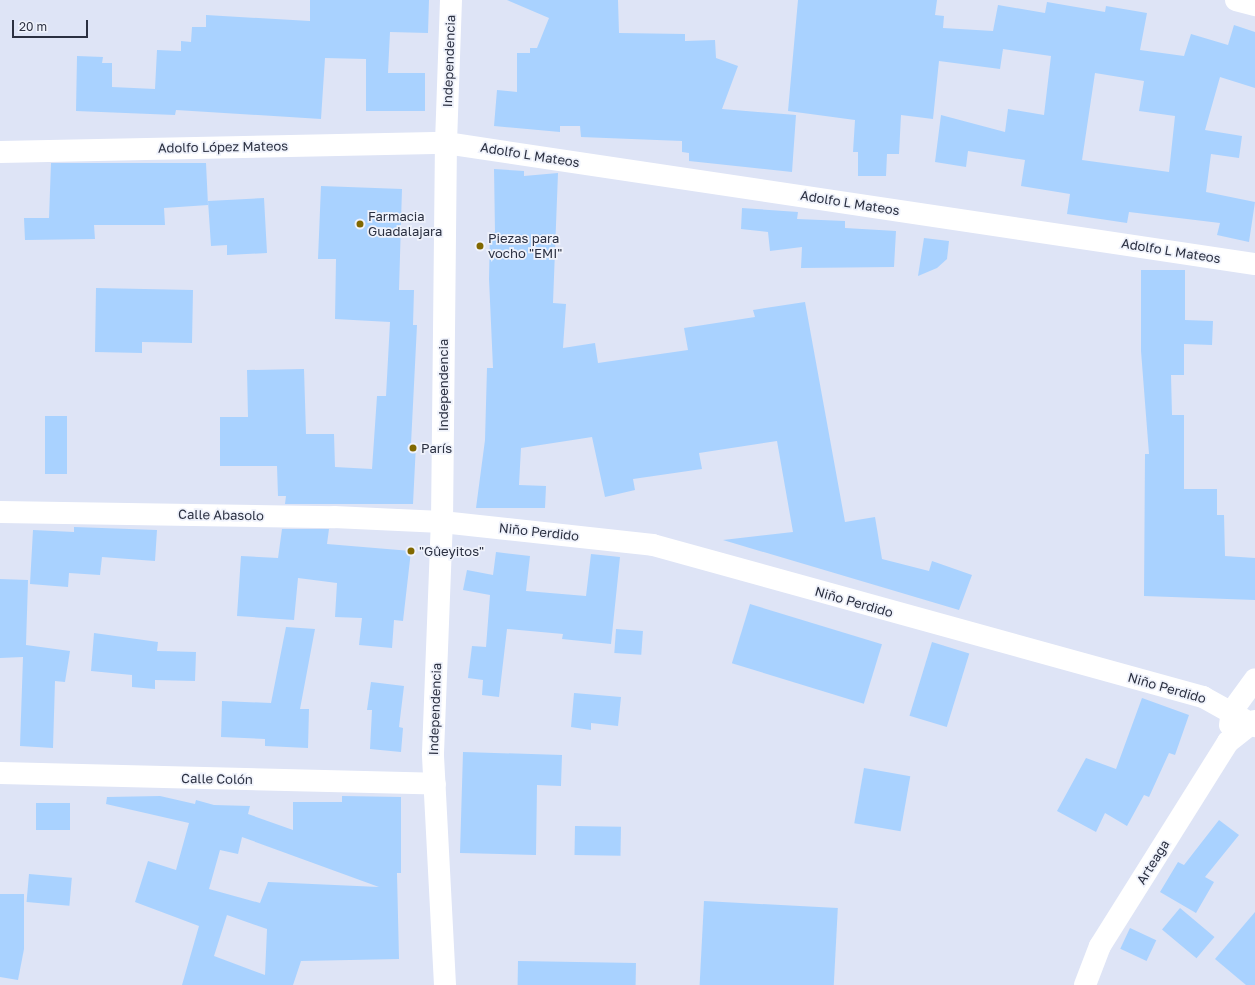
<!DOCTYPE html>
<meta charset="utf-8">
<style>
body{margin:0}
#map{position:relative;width:1255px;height:985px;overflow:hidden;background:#dee4f6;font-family:"Golos Text",sans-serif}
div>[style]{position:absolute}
.building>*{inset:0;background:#a9d2ff;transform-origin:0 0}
.minor>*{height:22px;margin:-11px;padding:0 11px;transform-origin:11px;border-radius:11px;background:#fff}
.dots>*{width:11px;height:11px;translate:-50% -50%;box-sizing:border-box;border:2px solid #eff2fb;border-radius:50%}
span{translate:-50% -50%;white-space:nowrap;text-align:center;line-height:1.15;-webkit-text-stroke:3.5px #eff2fb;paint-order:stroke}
.street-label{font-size:13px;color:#2b3041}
.poi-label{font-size:13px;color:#2b3041}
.left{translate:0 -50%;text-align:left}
.scale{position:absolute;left:12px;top:20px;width:76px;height:18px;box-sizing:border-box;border:2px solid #2b3041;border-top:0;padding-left:5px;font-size:12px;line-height:14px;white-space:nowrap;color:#2b3041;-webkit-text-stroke:3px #eff2fb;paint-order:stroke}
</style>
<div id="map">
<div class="building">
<div style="clip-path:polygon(310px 0,429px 0,428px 33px,390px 32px,388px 73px,425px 73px,425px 111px,366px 111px,366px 59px,325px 58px,321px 119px,176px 110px,175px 115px,76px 111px,77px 56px,103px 57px,102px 63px,112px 63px,112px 87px,155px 89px,157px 50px,181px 51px,181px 41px,191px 42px,192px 27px,206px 27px,206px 15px,310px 21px)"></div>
<div style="clip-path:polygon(507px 0,618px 0,619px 33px,685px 34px,685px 41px,715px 40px,716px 58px,738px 66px,722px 109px,796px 115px,792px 172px,689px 161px,689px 153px,682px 152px,682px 141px,581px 137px,580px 126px,560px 126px,560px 132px,494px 126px,497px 90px,517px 92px,517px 53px,530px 53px,530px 48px,537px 48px,549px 18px)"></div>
<div style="clip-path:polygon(evenodd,798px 0,937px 0,935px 15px,944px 16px,943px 28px,993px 31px,998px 5px,1045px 13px,1047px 2px,1105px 12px,1106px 6px,1147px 13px,1140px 50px,1184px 56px,1191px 34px,1228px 45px,1234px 25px,1255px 32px,1255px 88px,1220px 77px,1205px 130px,1242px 136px,1239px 158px,1211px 154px,1206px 192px,1255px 202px,1249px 242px,1217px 235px,1220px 223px,1129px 212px,1127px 223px,1067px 214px,1070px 194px,1021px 186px,1025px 160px,968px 151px,966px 167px,935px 162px,941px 115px,1005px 132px,1008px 109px,1044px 115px,1051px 56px,1003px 49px,1000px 69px,939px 61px,933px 119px,901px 115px,899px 154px,887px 154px,886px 176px,858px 176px,858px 152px,853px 152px,855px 120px,788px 111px,798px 0,1095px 73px,1144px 81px,1139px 111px,1175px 116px,1169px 172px,1082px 160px,1095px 73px)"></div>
<div style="clip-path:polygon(51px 163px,206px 163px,208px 205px,164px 208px,165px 225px,94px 225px,95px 239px,25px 240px,24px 218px,49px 218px)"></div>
<div style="clip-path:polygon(494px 169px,524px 171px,524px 176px,558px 173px,553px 303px,566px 304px,563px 348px,595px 343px,598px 363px,688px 350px,684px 328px,755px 317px,753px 310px,805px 302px,845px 522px,875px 517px,882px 559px,929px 571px,932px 561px,972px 575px,959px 610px,723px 540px,793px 532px,777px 441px,699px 453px,702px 469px,633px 479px,635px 490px,605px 497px,592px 437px,521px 448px,519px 485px,546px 486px,545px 508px,476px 508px,485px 440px,487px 368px,493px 368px,489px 279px,490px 232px,495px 232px)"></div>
<div style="clip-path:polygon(321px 186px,402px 189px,399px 290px,414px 290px,413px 325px,417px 325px,411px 444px,416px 444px,413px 504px,285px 504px,286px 496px,278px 496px,277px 466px,220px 466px,220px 417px,248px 417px,247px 370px,304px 369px,306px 434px,334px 434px,335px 467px,372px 469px,377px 396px,386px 396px,390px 322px,335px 319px,336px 259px,318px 259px)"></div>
<div style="clip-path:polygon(264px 198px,267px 253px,227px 255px,227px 245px,211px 246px,208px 201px)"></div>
<div style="clip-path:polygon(742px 208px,798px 212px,797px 219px,845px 221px,845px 228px,896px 231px,894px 267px,801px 268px,802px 247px,770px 251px,768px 232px,741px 229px)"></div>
<div style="clip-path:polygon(924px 238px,949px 241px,947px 259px,937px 268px,918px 276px)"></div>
<div style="clip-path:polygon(1141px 270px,1185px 270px,1185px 320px,1213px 321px,1212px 345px,1184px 344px,1184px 375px,1171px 375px,1172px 415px,1184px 415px,1184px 489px,1217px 489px,1217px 515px,1224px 515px,1225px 556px,1255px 558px,1255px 600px,1144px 596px,1145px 454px,1149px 454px,1141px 351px)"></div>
<div style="clip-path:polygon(96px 288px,193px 290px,192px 343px,142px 342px,142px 353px,95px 352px)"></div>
<div style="left:45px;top:416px;width:22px;height:58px"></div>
<div style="clip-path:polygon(74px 527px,157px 530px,155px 561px,102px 557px,100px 575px,69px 573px,68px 587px,30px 584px,33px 530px,74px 532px)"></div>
<div style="clip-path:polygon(282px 529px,329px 529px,327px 544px,411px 551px,403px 621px,394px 620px,392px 648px,359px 645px,362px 618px,335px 617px,337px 583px,298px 578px,294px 620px,237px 616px,241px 556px,278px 558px)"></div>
<div style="clip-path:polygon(496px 552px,530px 556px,526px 591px,586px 596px,591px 554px,620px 557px,611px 644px,562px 639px,563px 634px,507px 629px,499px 697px,482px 695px,483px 680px,468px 678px,472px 646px,486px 647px,490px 595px,463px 590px,467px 570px,493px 575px)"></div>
<div style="clip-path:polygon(0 579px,28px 580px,26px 645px,70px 651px,65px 682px,55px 681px,53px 748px,20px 746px,23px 657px,0 658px)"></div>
<div style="left:750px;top:604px;width:138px;height:62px;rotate:17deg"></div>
<div style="clip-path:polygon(286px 627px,315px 629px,300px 709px,309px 709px,308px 748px,265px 746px,265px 739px,221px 737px,222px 701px,271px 703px)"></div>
<div style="left:616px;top:629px;width:27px;height:24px;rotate:4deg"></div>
<div style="clip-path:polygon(94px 633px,158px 642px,157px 651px,196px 652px,195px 681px,155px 680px,155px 689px,132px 687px,132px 675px,91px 671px)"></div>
<div style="left:932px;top:642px;width:39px;height:77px;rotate:17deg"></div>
<div style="clip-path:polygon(371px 682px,404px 686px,399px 727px,403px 728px,401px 752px,370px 749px,372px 710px,367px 710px)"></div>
<div style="clip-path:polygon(574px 693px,621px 697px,618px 726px,591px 723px,591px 730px,571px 727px)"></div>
<div style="clip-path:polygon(1142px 698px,1189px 715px,1175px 755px,1169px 753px,1149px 797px,1144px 795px,1127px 826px,1105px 813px,1096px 832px,1057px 811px,1086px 758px,1116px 769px)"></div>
<div style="clip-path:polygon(463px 752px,562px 755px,561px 786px,537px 785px,536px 855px,460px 853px)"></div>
<div style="left:864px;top:768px;width:47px;height:56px;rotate:10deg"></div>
<div style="clip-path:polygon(evenodd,160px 796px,195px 804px,196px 800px,214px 805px,250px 806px,248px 814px,293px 830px,293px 802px,342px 802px,342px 796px,401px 797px,401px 873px,397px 873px,399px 959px,301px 961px,293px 985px,182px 985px,199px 926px,135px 902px,148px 861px,176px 870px,189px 823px,106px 804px,107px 797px,160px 796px,242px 837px,379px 887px,268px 882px,260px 903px,209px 889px,220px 850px,238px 854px,242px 837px,160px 796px,227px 915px,267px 929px,265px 975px,214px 956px,227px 915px)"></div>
<div style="left:70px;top:803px;width:27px;height:34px;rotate:90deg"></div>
<div style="clip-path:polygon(1219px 820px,1239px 835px,1205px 877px,1214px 882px,1196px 913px,1160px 892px,1178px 862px,1184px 865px)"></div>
<div style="left:575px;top:826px;width:46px;height:29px;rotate:1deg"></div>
<div style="left:29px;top:874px;width:43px;height:28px;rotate:5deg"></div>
<div style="clip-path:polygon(0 894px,24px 894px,24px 949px,18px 980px,0 977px)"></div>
<div style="left:704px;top:901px;width:134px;height:84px;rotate:3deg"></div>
<div style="left:1180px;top:908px;width:45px;height:28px;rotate:40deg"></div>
<div style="clip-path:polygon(1255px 912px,1255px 985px,1246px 985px,1215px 959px)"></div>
<div style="left:1130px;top:928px;width:29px;height:23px;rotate:25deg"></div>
<div style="left:518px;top:961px;width:118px;height:24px;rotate:1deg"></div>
</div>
<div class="minor">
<div style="left:1236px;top:0;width:20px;rotate:15deg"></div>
<div style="left:0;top:152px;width:446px;rotate:-1.2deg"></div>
<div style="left:446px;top:143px;width:818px;rotate:8.51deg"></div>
<div style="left:0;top:512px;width:334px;rotate:0.9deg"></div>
<div style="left:334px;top:517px;width:108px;rotate:2.7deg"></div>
<div style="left:442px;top:522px;width:212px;rotate:6.2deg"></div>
<div style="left:653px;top:545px;width:571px;rotate:15.45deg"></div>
<div style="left:1203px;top:697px;width:60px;rotate:29.1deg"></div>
<div style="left:1230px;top:725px;width:14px;rotate:-82deg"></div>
<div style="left:1232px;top:711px;width:39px;rotate:-54deg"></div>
<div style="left:0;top:773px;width:435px;rotate:1.4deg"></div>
<div style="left:445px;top:985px;width:232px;rotate:-93deg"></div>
<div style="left:433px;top:753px;width:231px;rotate:-87.8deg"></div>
<div style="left:442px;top:522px;width:379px;rotate:-89.4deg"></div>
<div style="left:446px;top:143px;width:143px;rotate:-88deg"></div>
<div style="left:1085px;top:985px;width:42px;rotate:-69deg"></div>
<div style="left:1100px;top:946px;width:241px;rotate:-57.9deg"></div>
<div style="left:1228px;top:742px;width:34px;rotate:-38deg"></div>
</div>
<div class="dots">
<div style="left:360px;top:224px;background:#816800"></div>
<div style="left:480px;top:246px;background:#816800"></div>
<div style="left:413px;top:448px;background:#816800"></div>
<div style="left:411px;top:551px;background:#816800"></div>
</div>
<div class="street-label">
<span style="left:449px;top:61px;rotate:-88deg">Independencia</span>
<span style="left:223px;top:147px;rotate:-1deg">Adolfo López Mateos</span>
<span style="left:530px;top:155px;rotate:9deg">Adolfo L Mateos</span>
<span style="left:850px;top:203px;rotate:9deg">Adolfo L Mateos</span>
<span style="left:1171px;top:251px;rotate:9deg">Adolfo L Mateos</span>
<span style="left:443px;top:385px;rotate:-90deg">Independencia</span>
<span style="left:221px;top:515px;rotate:1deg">Calle Abasolo</span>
<span style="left:539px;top:532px;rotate:6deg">Niño Perdido</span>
<span style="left:854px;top:602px;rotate:16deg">Niño Perdido</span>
<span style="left:1167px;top:688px;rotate:16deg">Niño Perdido</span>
<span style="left:435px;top:709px;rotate:-88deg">Independencia</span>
<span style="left:217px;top:779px;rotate:1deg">Calle Colón</span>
<span style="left:1153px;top:862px;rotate:-58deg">Arteaga</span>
</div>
<div class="poi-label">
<span class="left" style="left:368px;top:224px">Farmacia<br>Guadalajara</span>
<span class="left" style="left:488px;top:246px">Piezas para<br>vocho "EMI"</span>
<span class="left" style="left:421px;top:448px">París</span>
<span class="left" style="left:419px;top:551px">"Gûeyitos"</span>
</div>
<div class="scale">20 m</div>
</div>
